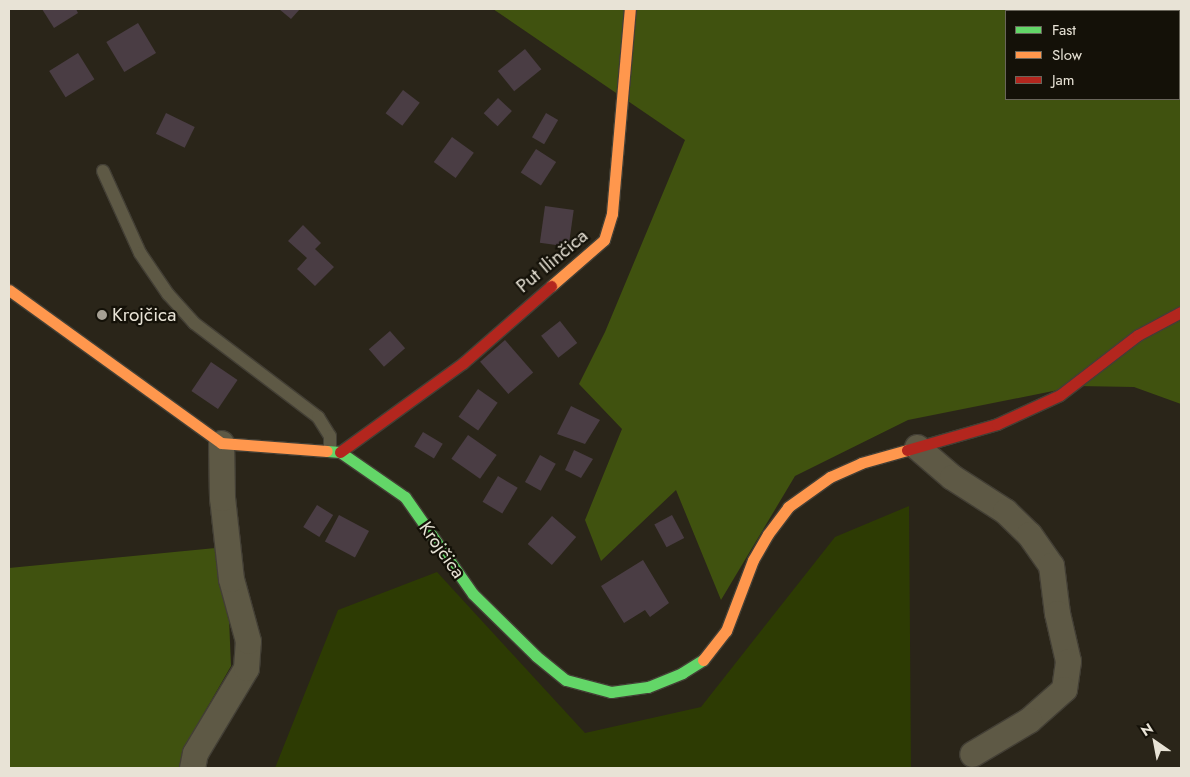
<!DOCTYPE html>
<meta charset="utf-8">
<style>
body{margin:0}
#map{position:relative;width:1190px;height:777px;overflow:hidden;background:#2a2519;font-family:Jost,sans-serif}
div>[style]{position:absolute}
.green>*{inset:0;background:#2d3b03}
.forest>*{inset:0;background:#40520f}
.building>*{inset:0;background:#4a3d44;transform-origin:0 0}
.roads{filter:drop-shadow(1px 0 #433f35) drop-shadow(-1px 0 #433f35) drop-shadow(0 1px #433f35) drop-shadow(0 -1px #433f35)}
.lane>*{height:12px;margin:-6px;padding:0 6px;transform-origin:6px;border-radius:6px;background:#5e5945}
.street>*{height:25px;margin:-12.5px;padding:0 12.5px;transform-origin:12.5px;border-radius:12.5px;background:#5e5945}
.fast>*{height:11px;margin:-5.5px;padding:0 5.5px;transform-origin:5.5px;border-radius:5.5px;background:#63d668}
.slow>*{height:11px;margin:-5.5px;padding:0 5.5px;transform-origin:5.5px;border-radius:5.5px;background:#ff974d}
.jam>*{height:11px;margin:-5.5px;padding:0 5.5px;transform-origin:5.5px;border-radius:5.5px;background:#b3261e}
.dots>*{width:14px;height:14px;translate:-50% -50%;box-sizing:border-box;border:2px solid #141108;border-radius:50%}
span{translate:-50% -50%;white-space:nowrap;text-align:center;line-height:1.15;-webkit-text-stroke:4.5px #141108;paint-order:stroke}
.street-label{font-size:19px;color:#e8e3d6}
.poi-label{font-size:19px;color:#e8e3d6}
.left{translate:0 -50%;text-align:left}
.frame{position:absolute;inset:0;border:10px solid #e8e3d6;pointer-events:none}
.legend{position:absolute;left:1005px;top:10px;width:175px;height:90px;box-sizing:border-box;background:#141108;border:1px solid #69655a;margin:0;padding:6px 9px;list-style:none;font-size:15px;color:#e8e3d6}
.legend li{display:flex;align-items:center;gap:10px;height:25px}
.legend b{width:25px;border:1px solid #69655a}
.north{position:absolute;left:1130px;top:717px;width:50px;height:50px;-webkit-text-stroke:4px #141108;paint-order:stroke;rotate:327deg;font-size:14px;font-weight:700;line-height:20px;text-align:center;color:#e8e3d6}
.north::after{content:'';display:block;margin:auto;width:18px;height:22px;background:#e8e3d6;clip-path:polygon(50% 0,100% 100%,50% 72%,0 100%)}
</style>
<div id="map">
<div class="green">
<div style="clip-path:polygon(909px 506px,911px 768px,275px 768px,338px 610px,437px 572px,585px 733px,701px 707px,835px 537px)"></div>
</div>
<div class="forest">
<div style="clip-path:polygon(evenodd,493px 9px,1181px 9px,1181px 404px,1134px 387px,1078px 386px,908px 420px,795px 476px,721px 600px,676px 490px,601px 561px,585px 520px,622px 429px,579px 384px,605px 332px,685px 140px,493px 9px,1006px 11px,1179px 11px,1179px 99px,1006px 99px,1006px 11px)"></div>
<div style="clip-path:polygon(226px 547px,231px 666px,188px 741px,179px 768px,9px 768px,9px 568px)"></div>
</div>
<div class="building">
<div style="clip-path:polygon(42px 9px,76px 9px,78px 13px,54px 28px)"></div>
<div style="clip-path:polygon(279px 9px,300px 9px,291px 19px)"></div>
<div style="left:138px;top:23px;width:35px;height:37px;rotate:59deg"></div>
<div style="left:525px;top:49px;width:26px;height:35px;rotate:51deg"></div>
<div style="left:78px;top:53px;width:31px;height:34px;rotate:58deg"></div>
<div style="left:403px;top:90px;width:21px;height:29px;rotate:37deg"></div>
<div style="left:498px;top:98px;width:19px;height:21px;rotate:43deg"></div>
<div style="left:166px;top:113px;width:32px;height:23px;rotate:26deg"></div>
<div style="left:546px;top:113px;width:14px;height:28px;rotate:30deg"></div>
<div style="left:452px;top:137px;width:27px;height:31px;rotate:36deg"></div>
<div style="left:536px;top:149px;width:24px;height:28px;rotate:33deg"></div>
<div style="left:545px;top:206px;width:29px;height:37px;rotate:8deg"></div>
<div style="clip-path:polygon(303px 225px,321px 243px,315px 249px,334px 267px,315px 286px,297px 269px,307px 258px,288px 241px)"></div>
<div style="left:560px;top:321px;width:28px;height:24px;rotate:52deg"></div>
<div style="left:390px;top:331px;width:23px;height:28px;rotate:49deg"></div>
<div style="left:505px;top:340px;width:43px;height:33px;rotate:49deg"></div>
<div style="left:211px;top:362px;width:32px;height:35px;rotate:34deg"></div>
<div style="left:478px;top:389px;width:24px;height:34px;rotate:35deg"></div>
<div style="clip-path:polygon(571px 406px,600px 420px,585px 444px,557px 434px)"></div>
<div style="left:423px;top:432px;width:23px;height:17px;rotate:31deg"></div>
<div style="left:468px;top:435px;width:35px;height:29px;rotate:35deg"></div>
<div style="clip-path:polygon(574px 450px,593px 459px,581px 478px,565px 470px)"></div>
<div style="left:540px;top:455px;width:18px;height:31px;rotate:29deg"></div>
<div style="left:498px;top:476px;width:23px;height:30px;rotate:31deg"></div>
<div style="left:317px;top:505px;width:19px;height:26px;rotate:32deg"></div>
<div style="left:339px;top:515px;width:34px;height:30px;rotate:28deg"></div>
<div style="left:672px;top:515px;width:26px;height:20px;rotate:62deg"></div>
<div style="left:552px;top:516px;width:32px;height:37px;rotate:41deg"></div>
<div style="clip-path:polygon(643px 560px,669px 603px,650px 617px,645px 610px,624px 623px,601px 586px)"></div>
</div>
<div class="roads">
<div class="lane">
<div style="left:103px;top:171px;width:90px;rotate:65.7deg"></div>
<div style="left:140px;top:253px;width:50px;rotate:55.7deg"></div>
<div style="left:168px;top:294px;width:39px;rotate:48deg"></div>
<div style="left:194px;top:323px;width:156px;rotate:37.2deg"></div>
<div style="left:318px;top:417px;width:22px;rotate:58deg"></div>
<div style="left:330px;top:436px;width:15px;rotate:90deg"></div>
</div>
<div class="street">
<div style="left:917px;top:447px;width:46px;rotate:40.6deg"></div>
<div style="left:952px;top:477px;width:63px;rotate:32.7deg"></div>
<div style="left:1005px;top:511px;width:33px;rotate:44deg"></div>
<div style="left:1029px;top:534px;width:38px;rotate:55deg"></div>
<div style="left:1051px;top:565px;width:48px;rotate:82.9deg"></div>
<div style="left:1057px;top:613px;width:49px;rotate:77.1deg"></div>
<div style="left:1068px;top:661px;width:28px;rotate:98deg"></div>
<div style="left:1064px;top:689px;width:47px;rotate:138.5deg"></div>
<div style="left:1029px;top:720px;width:66px;rotate:149.2deg"></div>
<div style="left:192px;top:768px;width:15px;rotate:-79deg"></div>
<div style="left:195px;top:753px;width:99px;rotate:-59deg"></div>
<div style="left:246px;top:668px;width:27px;rotate:-86deg"></div>
<div style="left:248px;top:641px;width:64px;rotate:-105.3deg"></div>
<div style="left:231px;top:579px;width:81px;rotate:-96.3deg"></div>
<div style="left:222px;top:498px;width:55px;rotate:-91deg"></div>
</div>
<div class="fast">
<div style="left:327px;top:451px;width:13px;rotate:4deg"></div>
<div style="left:340px;top:452px;width:79px;rotate:34.7deg"></div>
<div style="left:405px;top:497px;width:118px;rotate:55deg"></div>
<div style="left:473px;top:594px;width:88px;rotate:44.5deg"></div>
<div style="left:536px;top:656px;width:38px;rotate:39deg"></div>
<div style="left:566px;top:680px;width:47px;rotate:14.9deg"></div>
<div style="left:611px;top:692px;width:37px;rotate:-8deg"></div>
<div style="left:648px;top:687px;width:37px;rotate:-22deg"></div>
<div style="left:682px;top:673px;width:25px;rotate:-32deg"></div>
</div>
<div class="slow">
<div style="left:551px;top:286px;width:70px;rotate:-41deg"></div>
<div style="left:604px;top:240px;width:28px;rotate:-73deg"></div>
<div style="left:612px;top:213px;width:205px;rotate:-85deg"></div>
<div style="left:9px;top:290px;width:261px;rotate:35.8deg"></div>
<div style="left:221px;top:443px;width:106px;rotate:4.3deg"></div>
<div style="left:703px;top:660px;width:37px;rotate:-52deg"></div>
<div style="left:726px;top:631px;width:76px;rotate:-69.2deg"></div>
<div style="left:753px;top:560px;width:30px;rotate:-60deg"></div>
<div style="left:768px;top:534px;width:34px;rotate:-53deg"></div>
<div style="left:788px;top:507px;width:52px;rotate:-35.5deg"></div>
<div style="left:830px;top:477px;width:34px;rotate:-24deg"></div>
<div style="left:861px;top:463px;width:48px;rotate:-15.8deg"></div>
</div>
<div class="jam">
<div style="left:907px;top:450px;width:94px;rotate:-16.1deg"></div>
<div style="left:997px;top:424px;width:69px;rotate:-24.7deg"></div>
<div style="left:1060px;top:395px;width:98px;rotate:-37.6deg"></div>
<div style="left:1138px;top:335px;width:49px;rotate:-28.1deg"></div>
<div style="left:340px;top:452px;width:152px;rotate:-35.9deg"></div>
<div style="left:463px;top:363px;width:117px;rotate:-41.2deg"></div>
</div>
</div>
<div class="dots">
<div style="left:102px;top:315px;background:#a6a094"></div>
</div>
<div class="street-label">
<span style="left:552px;top:261px;rotate:-40deg">Put Ilinčica</span>
<span style="left:442px;top:550px;rotate:55deg">Krojčica</span>
</div>
<div class="poi-label">
<span class="left" style="left:112px;top:315px">Krojčica</span>
</div>
<div class="frame"></div>
<ul class="legend">
<li><b style="height:6px;background:#63d668"></b>Fast</li>
<li><b style="height:6px;background:#ff974d"></b>Slow</li>
<li><b style="height:6px;background:#b3261e"></b>Jam</li>
</ul>
<div class="north">N</div>
</div>
